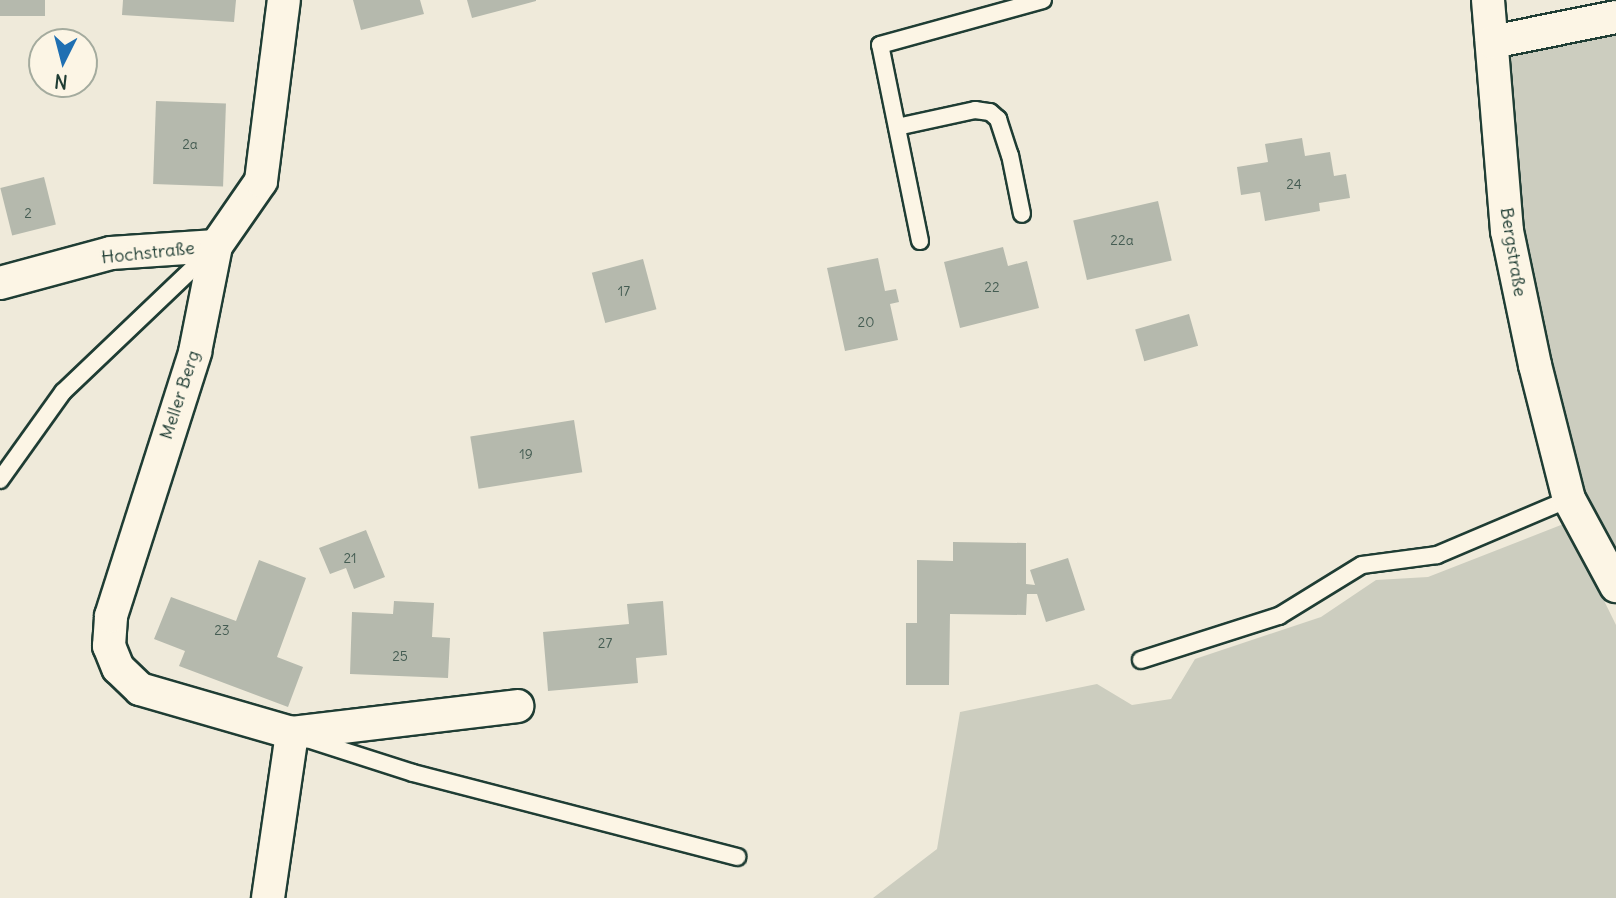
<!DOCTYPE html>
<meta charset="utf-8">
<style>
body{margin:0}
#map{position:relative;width:1616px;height:898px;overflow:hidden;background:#efeada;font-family:Delius,sans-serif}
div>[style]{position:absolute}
.green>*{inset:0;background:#cccdbf}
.building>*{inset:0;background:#b5b9ad;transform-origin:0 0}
.roads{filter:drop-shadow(2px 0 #1f3d34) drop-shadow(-2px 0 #1f3d34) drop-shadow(0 2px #1f3d34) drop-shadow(0 -2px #1f3d34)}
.lane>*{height:16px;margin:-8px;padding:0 8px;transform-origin:8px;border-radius:8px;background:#fcf5e5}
.street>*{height:32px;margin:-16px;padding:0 16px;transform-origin:16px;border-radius:16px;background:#fcf5e5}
span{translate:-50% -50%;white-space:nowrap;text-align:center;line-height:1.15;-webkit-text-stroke:5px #fcf5e5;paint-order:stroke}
.number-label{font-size:14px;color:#445c52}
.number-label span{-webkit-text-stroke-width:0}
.street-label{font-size:18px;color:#1f3d34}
.north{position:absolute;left:28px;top:28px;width:70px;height:70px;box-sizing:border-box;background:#fcf5e5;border:2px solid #a4ab9e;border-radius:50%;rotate:186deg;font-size:19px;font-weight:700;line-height:28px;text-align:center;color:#1f3d34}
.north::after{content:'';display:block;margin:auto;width:24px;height:32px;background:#1f6fb2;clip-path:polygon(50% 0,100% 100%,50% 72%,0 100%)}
</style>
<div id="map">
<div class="green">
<div style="clip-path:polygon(1616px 17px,1616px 547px,1580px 491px,1540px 339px,1492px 42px)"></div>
<div style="clip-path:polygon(1566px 523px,1616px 625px,1616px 898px,873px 898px,937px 849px,960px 712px,1097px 684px,1132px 705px,1171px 699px,1195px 659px,1321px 617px,1376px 580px,1428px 577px)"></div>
</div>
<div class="building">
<div style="left:0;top:0;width:45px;height:16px"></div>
<div style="clip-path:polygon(123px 0,236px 0,234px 22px,122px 15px)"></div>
<div style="clip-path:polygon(353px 0,420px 0,424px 14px,361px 30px)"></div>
<div style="clip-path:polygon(467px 0,536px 0,536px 1px,472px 18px)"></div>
<div style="left:156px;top:101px;width:70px;height:83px;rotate:2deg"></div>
<div style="clip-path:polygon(1302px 138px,1305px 156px,1330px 152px,1334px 176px,1346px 174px,1350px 198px,1319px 203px,1320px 211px,1265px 221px,1260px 192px,1241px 195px,1237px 167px,1268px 162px,1265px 144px)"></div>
<div style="left:44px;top:177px;width:49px;height:45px;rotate:76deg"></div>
<div style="left:1158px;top:201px;width:61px;height:87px;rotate:77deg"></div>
<div style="clip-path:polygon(1003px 247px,1008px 266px,1027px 261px,1039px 308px,960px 328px,944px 262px)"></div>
<div style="clip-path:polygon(878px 258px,885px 291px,896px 289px,899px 302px,890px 304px,898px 340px,845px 351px,827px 268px)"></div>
<div style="left:643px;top:259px;width:52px;height:53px;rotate:75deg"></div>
<div style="left:1189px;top:314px;width:33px;height:56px;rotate:74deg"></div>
<div style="left:574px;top:420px;width:53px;height:105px;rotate:81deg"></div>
<div style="clip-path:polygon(366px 530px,385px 577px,354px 589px,346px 568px,330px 574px,319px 548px)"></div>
<div style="clip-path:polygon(953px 542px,1026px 543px,1026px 584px,1035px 585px,1030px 570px,1068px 558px,1085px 610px,1046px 622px,1037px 594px,1027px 594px,1026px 615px,950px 614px,949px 685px,906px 685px,906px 623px,917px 623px,917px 560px,953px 561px)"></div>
<div style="clip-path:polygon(259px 560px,306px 578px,277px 657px,303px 667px,288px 707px,179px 666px,185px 651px,154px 639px,171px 597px,236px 621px)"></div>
<div style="clip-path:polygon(394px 601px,434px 603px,432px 637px,450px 638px,448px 678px,350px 674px,352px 612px,393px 614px)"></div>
<div style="clip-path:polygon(663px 601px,667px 655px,636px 658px,638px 683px,548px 691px,543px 632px,629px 624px,627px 604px)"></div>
</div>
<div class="roads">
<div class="lane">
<div style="left:897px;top:127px;width:80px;rotate:-12.3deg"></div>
<div style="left:975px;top:110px;width:15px;rotate:8deg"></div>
<div style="left:990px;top:112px;width:11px;rotate:41deg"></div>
<div style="left:998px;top:119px;width:38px;rotate:72deg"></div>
<div style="left:1010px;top:155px;width:60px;rotate:78.5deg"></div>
<div style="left:920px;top:241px;width:200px;rotate:-101.5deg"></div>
<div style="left:880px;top:45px;width:169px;rotate:-15.4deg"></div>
<div style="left:0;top:480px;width:108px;rotate:-54.4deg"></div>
<div style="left:63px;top:392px;width:204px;rotate:-43.6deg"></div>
<div style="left:1141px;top:660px;width:145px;rotate:-17.7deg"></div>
<div style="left:1279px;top:616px;width:97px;rotate:-31.6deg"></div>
<div style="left:1362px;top:565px;width:76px;rotate:-7.6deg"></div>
<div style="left:1437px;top:555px;width:143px;rotate:-23deg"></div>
<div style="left:307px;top:739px;width:111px;rotate:17.8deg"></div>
<div style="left:413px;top:773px;width:335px;rotate:14.5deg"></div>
</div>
<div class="street">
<div style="left:1488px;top:0;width:232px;rotate:85.3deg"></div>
<div style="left:1507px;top:231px;width:137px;rotate:78.2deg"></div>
<div style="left:1535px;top:365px;width:138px;rotate:75.8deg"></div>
<div style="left:1569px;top:499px;width:99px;rotate:61.6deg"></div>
<div style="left:1492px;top:42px;width:126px;rotate:-11.4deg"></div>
<div style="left:0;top:283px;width:115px;rotate:-15.1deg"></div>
<div style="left:111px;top:253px;width:105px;rotate:-3.8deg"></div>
<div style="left:292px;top:733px;width:227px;rotate:-6.8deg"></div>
<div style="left:268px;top:898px;width:167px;rotate:-81.7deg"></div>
<div style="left:292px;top:733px;width:158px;rotate:-163.9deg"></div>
<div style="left:140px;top:689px;width:30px;rotate:-136deg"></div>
<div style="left:118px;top:668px;width:24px;rotate:-112deg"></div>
<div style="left:109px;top:646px;width:30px;rotate:-86deg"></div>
<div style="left:111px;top:616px;width:277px;rotate:-72.3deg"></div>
<div style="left:195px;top:352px;width:108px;rotate:-78.8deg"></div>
<div style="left:216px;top:246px;width:79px;rotate:-55.3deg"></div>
<div style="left:261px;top:181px;width:182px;rotate:-82.8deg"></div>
</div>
</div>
<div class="number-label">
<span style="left:190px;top:144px">2a</span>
<span style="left:1294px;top:184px">24</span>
<span style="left:28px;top:213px">2</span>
<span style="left:1122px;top:240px">22a</span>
<span style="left:992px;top:287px">22</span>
<span style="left:624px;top:291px">17</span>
<span style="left:866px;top:322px">20</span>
<span style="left:526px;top:454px">19</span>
<span style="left:350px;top:558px">21</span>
<span style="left:222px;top:630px">23</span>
<span style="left:605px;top:643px">27</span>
<span style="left:400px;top:656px">25</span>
</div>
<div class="street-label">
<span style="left:1513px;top:252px;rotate:81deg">Bergstraße</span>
<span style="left:148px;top:253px;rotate:-6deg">Hochstraße</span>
<span style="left:180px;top:395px;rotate:-72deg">Meller Berg</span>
</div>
<div class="north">N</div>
</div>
